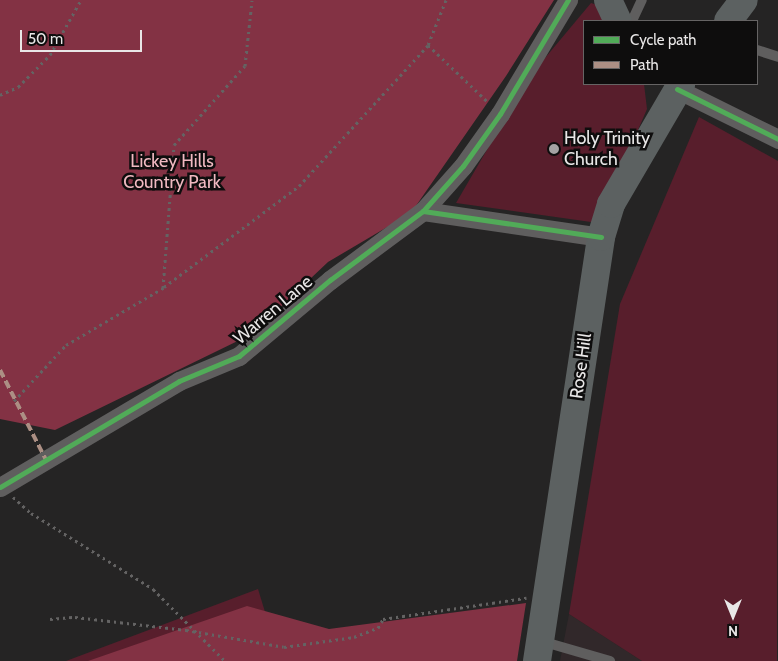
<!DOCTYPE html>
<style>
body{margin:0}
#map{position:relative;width:778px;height:661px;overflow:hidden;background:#252424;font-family:Cabin,sans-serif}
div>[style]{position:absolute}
.built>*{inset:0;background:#31282a}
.green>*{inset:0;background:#581e2c}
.forest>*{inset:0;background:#833244}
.path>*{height:3px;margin-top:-1.5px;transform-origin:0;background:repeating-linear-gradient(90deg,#646363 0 2.5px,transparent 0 6.5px)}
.lane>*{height:10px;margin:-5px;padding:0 5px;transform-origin:5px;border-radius:5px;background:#5f5e5e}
.street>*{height:19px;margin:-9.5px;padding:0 9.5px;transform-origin:9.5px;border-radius:9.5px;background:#5f5e5e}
.secondary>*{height:28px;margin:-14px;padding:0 14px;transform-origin:14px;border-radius:14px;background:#5c6161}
.quiet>*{height:4px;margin-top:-2px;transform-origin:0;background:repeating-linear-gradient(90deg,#ac8f84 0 8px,transparent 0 12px)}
.cycleway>*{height:5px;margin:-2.5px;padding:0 2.5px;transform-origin:2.5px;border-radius:2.5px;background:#51ab58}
.dots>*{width:14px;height:14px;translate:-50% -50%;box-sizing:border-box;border:2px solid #0e0d0d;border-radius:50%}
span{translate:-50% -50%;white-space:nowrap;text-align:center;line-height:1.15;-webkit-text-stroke:5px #0e0d0d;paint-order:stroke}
.poi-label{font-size:18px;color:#e9e7e7}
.left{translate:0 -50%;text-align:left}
.park-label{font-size:18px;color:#f0b9c1}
.street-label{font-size:18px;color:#e9e7e7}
.legend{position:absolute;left:583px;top:20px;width:175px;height:65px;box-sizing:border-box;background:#0e0d0d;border:1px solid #666464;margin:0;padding:6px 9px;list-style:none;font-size:15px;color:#e9e7e7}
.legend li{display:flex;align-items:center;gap:10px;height:25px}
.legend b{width:25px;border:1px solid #666464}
.north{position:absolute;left:708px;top:591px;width:50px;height:50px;-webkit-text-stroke:4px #0e0d0d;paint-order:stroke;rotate:180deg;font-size:14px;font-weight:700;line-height:20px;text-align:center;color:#e9e7e7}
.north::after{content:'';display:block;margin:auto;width:18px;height:22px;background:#e9e7e7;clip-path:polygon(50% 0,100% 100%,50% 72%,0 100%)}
.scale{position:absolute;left:20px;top:30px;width:122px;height:22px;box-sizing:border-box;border:2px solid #e9e7e7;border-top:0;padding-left:6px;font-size:15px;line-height:18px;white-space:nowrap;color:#e9e7e7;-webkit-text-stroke:4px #0e0d0d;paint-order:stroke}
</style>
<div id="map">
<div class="built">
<div style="clip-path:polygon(569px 614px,642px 661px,560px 661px)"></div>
</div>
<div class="green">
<div style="clip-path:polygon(591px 3px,600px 6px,609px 21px,584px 21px,584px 84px,644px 84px,647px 109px,598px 223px,456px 203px,530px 76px)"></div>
<div style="clip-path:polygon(699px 117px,778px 161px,777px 661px,642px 661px,569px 614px,620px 304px)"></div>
<div style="clip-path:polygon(258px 589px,280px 661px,66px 661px)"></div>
</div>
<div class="forest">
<div style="clip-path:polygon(0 0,554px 0,506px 76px,411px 213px,328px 262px,252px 334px,55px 430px,0 419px)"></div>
<div style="clip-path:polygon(526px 603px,517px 661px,88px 661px,247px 606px,329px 629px)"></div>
</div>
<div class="path">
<div style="left:446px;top:0;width:48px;rotate:111.8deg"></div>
<div style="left:428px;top:45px;width:84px;rotate:43.6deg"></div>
<div style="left:0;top:95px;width:20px;rotate:-24deg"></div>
<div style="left:18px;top:87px;width:45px;rotate:-45deg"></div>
<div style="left:50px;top:55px;width:63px;rotate:-60.6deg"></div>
<div style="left:164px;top:287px;width:169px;rotate:-36.8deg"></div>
<div style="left:299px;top:186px;width:191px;rotate:-47.5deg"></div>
<div style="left:14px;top:401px;width:76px;rotate:-47.1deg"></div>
<div style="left:66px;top:345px;width:113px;rotate:-30.4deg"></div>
<div style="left:163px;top:288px;width:143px;rotate:-85.6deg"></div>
<div style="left:174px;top:145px;width:106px;rotate:-48.1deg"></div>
<div style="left:245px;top:66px;width:66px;rotate:-83.9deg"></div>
<div style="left:13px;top:497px;width:24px;rotate:42deg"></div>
<div style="left:31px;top:513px;width:144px;rotate:31.9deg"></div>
<div style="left:153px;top:589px;width:102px;rotate:45deg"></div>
<div style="left:50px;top:619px;width:25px;rotate:-5deg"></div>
<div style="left:75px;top:617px;width:112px;rotate:6.7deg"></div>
<div style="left:186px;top:630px;width:99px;rotate:9.8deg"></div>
<div style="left:284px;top:647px;width:71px;rotate:-8.1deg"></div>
<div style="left:354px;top:637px;width:26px;rotate:-21deg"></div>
<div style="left:378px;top:628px;width:10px;rotate:-61deg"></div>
<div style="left:383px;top:619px;width:145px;rotate:-8.4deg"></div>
</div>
<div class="lane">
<div style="left:632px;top:21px;width:23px;rotate:-65deg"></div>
<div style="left:757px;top:50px;width:22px;rotate:18deg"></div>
<div style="left:541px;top:641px;width:72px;rotate:16.2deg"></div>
</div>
<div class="street">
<div style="left:677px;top:89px;width:113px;rotate:26.3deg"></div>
<div style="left:423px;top:211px;width:60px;rotate:-48.4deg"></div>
<div style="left:463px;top:166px;width:64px;rotate:-54.6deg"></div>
<div style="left:500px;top:114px;width:133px;rotate:-59.2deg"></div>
<div style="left:0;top:487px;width:208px;rotate:-30.6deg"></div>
<div style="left:179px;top:381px;width:65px;rotate:-22.6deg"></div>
<div style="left:239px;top:356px;width:119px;rotate:-39.9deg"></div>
<div style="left:330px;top:280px;width:116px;rotate:-36.6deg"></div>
<div style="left:423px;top:211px;width:180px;rotate:8.3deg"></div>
</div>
<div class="secondary">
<div style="left:608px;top:0;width:23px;rotate:65deg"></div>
<div style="left:728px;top:21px;width:26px;rotate:-53deg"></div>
<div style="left:537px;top:661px;width:429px;rotate:-81.4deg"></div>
<div style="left:601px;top:237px;width:34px;rotate:-73deg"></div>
<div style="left:611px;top:204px;width:139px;rotate:-59.7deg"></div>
</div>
<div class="quiet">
<div style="left:0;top:370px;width:101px;rotate:62.9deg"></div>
</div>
<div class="cycleway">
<div style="left:677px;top:89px;width:113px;rotate:26.3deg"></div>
<div style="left:423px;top:211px;width:60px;rotate:-48.4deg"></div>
<div style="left:463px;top:166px;width:64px;rotate:-54.6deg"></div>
<div style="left:500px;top:114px;width:133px;rotate:-59.2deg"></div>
<div style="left:0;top:487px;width:208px;rotate:-30.6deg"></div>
<div style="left:179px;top:381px;width:65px;rotate:-22.6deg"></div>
<div style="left:239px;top:356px;width:119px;rotate:-39.9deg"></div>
<div style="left:330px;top:280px;width:116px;rotate:-36.6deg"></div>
<div style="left:423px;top:211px;width:180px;rotate:8.3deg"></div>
</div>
<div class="dots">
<div style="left:554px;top:149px;background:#a4a3a3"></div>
</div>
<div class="poi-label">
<span class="left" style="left:564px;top:149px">Holy Trinity<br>Church</span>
</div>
<div class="park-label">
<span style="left:172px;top:172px">Lickey Hills<br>Country Park</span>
</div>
<div class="street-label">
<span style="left:273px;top:310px;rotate:-40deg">Warren Lane</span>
<span style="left:581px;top:366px;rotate:-82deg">Rose Hill</span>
</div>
<ul class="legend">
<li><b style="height:6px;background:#51ab58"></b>Cycle path</li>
<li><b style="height:6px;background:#ac8f84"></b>Path</li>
</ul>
<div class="north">N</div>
<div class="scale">50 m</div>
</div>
